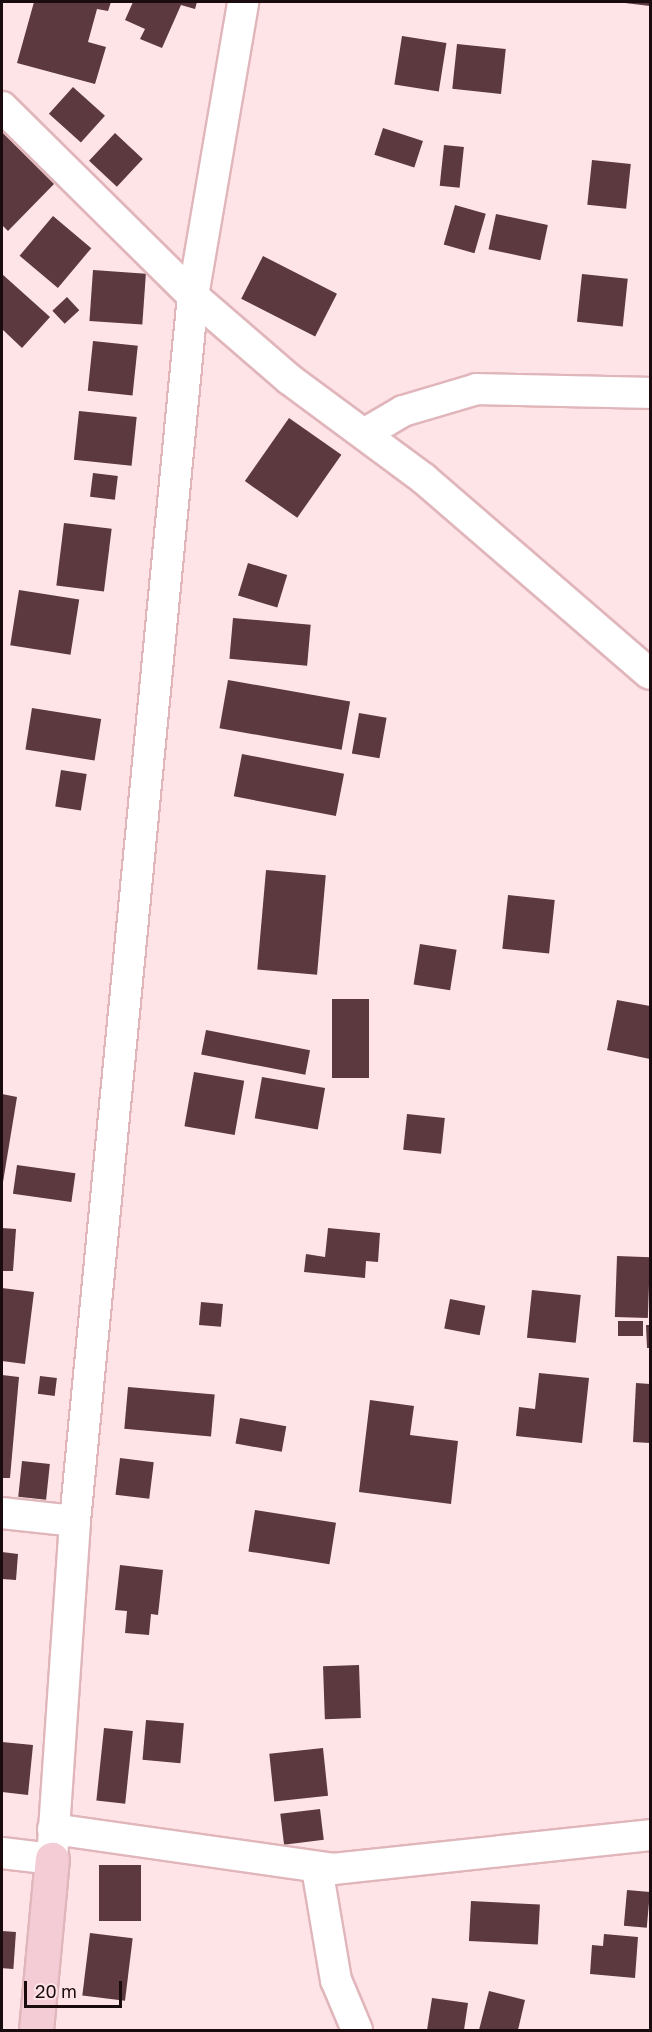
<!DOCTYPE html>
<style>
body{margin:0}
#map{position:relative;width:652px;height:2032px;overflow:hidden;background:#ffe4e7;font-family:"Golos Text",sans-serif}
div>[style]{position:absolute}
.building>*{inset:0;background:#5b393e;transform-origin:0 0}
.roads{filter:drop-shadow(2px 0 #e0b6bb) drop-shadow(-2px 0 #e0b6bb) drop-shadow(0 2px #e0b6bb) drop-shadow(0 -2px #e0b6bb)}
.street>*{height:30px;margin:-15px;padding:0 15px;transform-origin:15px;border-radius:15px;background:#fff}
.secondary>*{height:33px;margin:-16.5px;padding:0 16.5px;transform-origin:16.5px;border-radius:16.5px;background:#f3ccd5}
span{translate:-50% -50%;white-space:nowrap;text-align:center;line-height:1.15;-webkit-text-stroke:6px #ffe4e7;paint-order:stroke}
.frame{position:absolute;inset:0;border:3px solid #1a0c0e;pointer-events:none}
.scale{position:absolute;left:24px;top:1981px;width:98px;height:27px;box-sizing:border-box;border:3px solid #1a0c0e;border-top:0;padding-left:8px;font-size:18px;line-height:21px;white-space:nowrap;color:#1a0c0e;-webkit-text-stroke:4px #ffe4e7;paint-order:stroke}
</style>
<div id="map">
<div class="building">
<div style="clip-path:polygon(34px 2px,111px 2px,108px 11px,97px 9px,88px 42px,106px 47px,95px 84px,17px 63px)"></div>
<div style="clip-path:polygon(133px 2px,197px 2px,195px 9px,181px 5px,162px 48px,140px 39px,145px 29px,125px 20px)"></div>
<div style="clip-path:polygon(625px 2px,650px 2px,650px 6px,625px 3px)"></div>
<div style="left:402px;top:36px;width:45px;height:49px;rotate:9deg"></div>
<div style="left:457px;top:44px;width:49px;height:45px;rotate:6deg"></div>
<div style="left:73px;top:87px;width:43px;height:36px;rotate:42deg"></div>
<div style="left:383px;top:128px;width:42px;height:28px;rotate:18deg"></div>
<div style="clip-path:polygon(2px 132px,54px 184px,8px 231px,2px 225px)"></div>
<div style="left:115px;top:133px;width:38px;height:38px;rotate:43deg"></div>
<div style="left:444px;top:145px;width:20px;height:41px;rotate:6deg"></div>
<div style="left:592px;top:160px;width:39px;height:45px;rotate:6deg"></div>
<div style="left:455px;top:205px;width:32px;height:41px;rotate:16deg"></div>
<div style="left:496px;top:214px;width:53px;height:36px;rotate:12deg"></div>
<div style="left:53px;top:216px;width:50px;height:52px;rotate:40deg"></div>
<div style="left:263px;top:256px;width:83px;height:48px;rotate:27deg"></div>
<div style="left:93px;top:270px;width:53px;height:51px;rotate:4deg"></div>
<div style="clip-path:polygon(2px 274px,50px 317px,22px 348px,2px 329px)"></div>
<div style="left:582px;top:274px;width:46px;height:48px;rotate:6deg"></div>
<div style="left:67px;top:297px;width:18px;height:20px;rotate:47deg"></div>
<div style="left:93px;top:341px;width:45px;height:50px;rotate:6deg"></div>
<div style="left:79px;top:411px;width:58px;height:49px;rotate:6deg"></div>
<div style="left:289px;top:418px;width:64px;height:77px;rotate:35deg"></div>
<div style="left:93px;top:473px;width:25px;height:24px;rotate:7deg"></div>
<div style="left:64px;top:523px;width:48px;height:63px;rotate:7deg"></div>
<div style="left:248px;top:563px;width:41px;height:34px;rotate:17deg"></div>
<div style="left:19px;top:590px;width:61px;height:56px;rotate:9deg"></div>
<div style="left:233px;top:618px;width:78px;height:41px;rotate:5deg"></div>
<div style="left:228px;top:680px;width:124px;height:49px;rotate:10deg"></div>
<div style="left:32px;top:708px;width:70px;height:42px;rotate:9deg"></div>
<div style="left:359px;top:713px;width:28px;height:41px;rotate:10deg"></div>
<div style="left:242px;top:754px;width:104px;height:43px;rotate:11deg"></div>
<div style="left:61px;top:770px;width:26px;height:37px;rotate:9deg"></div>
<div style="left:266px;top:870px;width:60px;height:100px;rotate:5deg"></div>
<div style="left:508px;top:895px;width:47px;height:54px;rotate:6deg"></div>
<div style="left:420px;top:944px;width:37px;height:41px;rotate:9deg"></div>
<div style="left:332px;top:999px;width:37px;height:79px"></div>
<div style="clip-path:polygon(617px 1000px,650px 1006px,650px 1059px,607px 1050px)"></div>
<div style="left:206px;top:1030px;width:106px;height:25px;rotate:11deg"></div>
<div style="left:194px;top:1072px;width:51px;height:55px;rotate:10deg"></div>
<div style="left:262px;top:1077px;width:64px;height:42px;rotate:10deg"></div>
<div style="clip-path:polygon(2px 1094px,17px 1097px,3px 1182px,2px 1182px)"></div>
<div style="left:407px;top:1114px;width:38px;height:36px;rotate:6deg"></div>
<div style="left:17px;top:1165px;width:59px;height:29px;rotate:8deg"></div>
<div style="clip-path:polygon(2px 1228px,16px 1229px,13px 1271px,2px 1271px)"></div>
<div style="clip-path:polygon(328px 1228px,380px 1233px,378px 1262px,366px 1261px,365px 1278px,304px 1272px,306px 1254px,325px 1257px)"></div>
<div style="left:617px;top:1256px;width:33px;height:61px;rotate:2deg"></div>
<div style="clip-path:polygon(2px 1288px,34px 1292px,25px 1364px,2px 1361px)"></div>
<div style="left:532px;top:1290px;width:49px;height:48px;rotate:6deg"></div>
<div style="left:450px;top:1299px;width:36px;height:30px;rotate:11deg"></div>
<div style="left:201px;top:1302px;width:22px;height:23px;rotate:5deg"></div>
<div style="left:618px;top:1321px;width:25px;height:15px"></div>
<div style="clip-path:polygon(646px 1325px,650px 1325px,650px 1348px,647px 1348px)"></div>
<div style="clip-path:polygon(539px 1373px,589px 1378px,582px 1443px,516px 1436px,519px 1407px,535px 1409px)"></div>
<div style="clip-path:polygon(2px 1375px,19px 1377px,10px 1478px,2px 1478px)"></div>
<div style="left:40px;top:1376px;width:17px;height:18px;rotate:7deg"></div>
<div style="clip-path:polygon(636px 1383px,650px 1384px,650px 1443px,633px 1442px)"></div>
<div style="left:128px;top:1387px;width:87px;height:42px;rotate:5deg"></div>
<div style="clip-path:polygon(370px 1400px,414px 1406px,410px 1435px,458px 1441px,451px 1504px,359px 1492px)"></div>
<div style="left:240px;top:1418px;width:47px;height:26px;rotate:10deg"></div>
<div style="left:120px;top:1458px;width:34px;height:37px;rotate:7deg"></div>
<div style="left:22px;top:1461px;width:28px;height:36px;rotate:6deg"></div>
<div style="left:255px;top:1510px;width:82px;height:42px;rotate:9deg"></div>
<div style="clip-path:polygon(2px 1552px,18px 1554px,16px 1580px,2px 1579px)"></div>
<div style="clip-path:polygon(120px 1565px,163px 1570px,158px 1615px,151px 1614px,149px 1635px,125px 1633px,127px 1611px,115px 1610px)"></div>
<div style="left:359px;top:1665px;width:53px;height:36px;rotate:88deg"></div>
<div style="left:146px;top:1720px;width:38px;height:40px;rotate:5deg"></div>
<div style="left:104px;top:1728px;width:29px;height:73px;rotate:6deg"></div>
<div style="clip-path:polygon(2px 1742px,33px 1745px,28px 1795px,2px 1792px)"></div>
<div style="left:323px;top:1748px;width:48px;height:54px;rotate:84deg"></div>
<div style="left:320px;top:1809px;width:31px;height:40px;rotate:83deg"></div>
<div style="left:99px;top:1865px;width:42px;height:56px"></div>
<div style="left:627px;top:1890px;width:23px;height:36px;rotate:5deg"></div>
<div style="left:471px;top:1901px;width:69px;height:40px;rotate:3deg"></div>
<div style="left:2px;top:1931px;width:14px;height:37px;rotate:4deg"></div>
<div style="left:90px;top:1933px;width:43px;height:63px;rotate:7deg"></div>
<div style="clip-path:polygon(604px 1934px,638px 1937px,635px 1978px,590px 1974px,592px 1945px,603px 1946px)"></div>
<div style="clip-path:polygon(489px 1991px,525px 2000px,518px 2030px,479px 2030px)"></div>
<div style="clip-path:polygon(432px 1998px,468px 2003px,464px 2030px,427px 2030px)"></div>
</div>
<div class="roads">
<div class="street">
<div style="left:2px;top:107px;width:269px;rotate:44.7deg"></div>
<div style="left:193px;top:296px;width:127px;rotate:40.8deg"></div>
<div style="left:289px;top:379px;width:168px;rotate:36.5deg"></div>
<div style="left:424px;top:479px;width:298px;rotate:40.8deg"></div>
<div style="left:364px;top:434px;width:45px;rotate:-30.5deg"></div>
<div style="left:403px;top:411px;width:77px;rotate:-16.6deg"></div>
<div style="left:477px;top:389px;width:173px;rotate:1.3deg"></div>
<div style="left:2px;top:1513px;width:73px;rotate:6.3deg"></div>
<div style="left:53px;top:1829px;width:283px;rotate:8.1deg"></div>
<div style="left:333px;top:1869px;width:319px;rotate:-6.1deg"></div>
<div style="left:2px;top:1853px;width:50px;rotate:6.8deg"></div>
<div style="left:52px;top:1859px;width:339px;rotate:-86.1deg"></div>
<div style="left:75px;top:1521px;width:1231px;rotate:-84.5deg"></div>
<div style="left:193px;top:296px;width:298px;rotate:-80.3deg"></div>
<div style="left:317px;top:1868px;width:114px;rotate:80.4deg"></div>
<div style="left:336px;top:1980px;width:54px;rotate:67.2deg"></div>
</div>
<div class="secondary">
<div style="left:36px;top:2030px;width:172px;rotate:-84.7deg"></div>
</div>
</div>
<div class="frame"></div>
<div class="scale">20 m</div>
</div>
